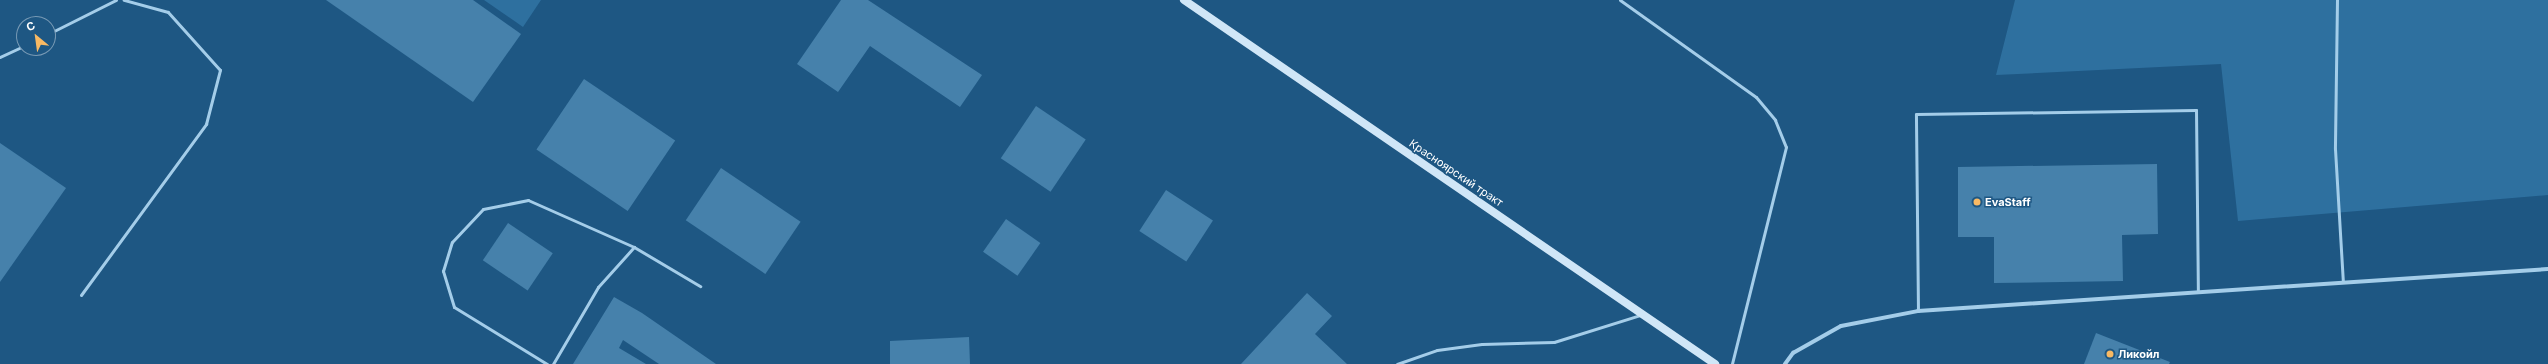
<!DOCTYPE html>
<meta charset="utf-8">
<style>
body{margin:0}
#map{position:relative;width:2548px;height:364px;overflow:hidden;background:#1e5783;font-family:Inter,sans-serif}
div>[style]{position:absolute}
.green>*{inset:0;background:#2e709f}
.building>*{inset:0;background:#4681ab;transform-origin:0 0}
.service>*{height:3px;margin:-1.5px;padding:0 1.5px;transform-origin:1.5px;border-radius:1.5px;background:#a4cde9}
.minor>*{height:4px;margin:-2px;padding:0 2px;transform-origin:2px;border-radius:2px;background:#a4cde9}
.secondary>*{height:8px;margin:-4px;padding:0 4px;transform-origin:4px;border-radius:4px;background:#d0e6f7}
.dots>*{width:11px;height:11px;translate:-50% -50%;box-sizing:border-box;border:2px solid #1e5783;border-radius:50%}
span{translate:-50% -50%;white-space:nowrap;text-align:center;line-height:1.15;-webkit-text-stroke:3px #1e5783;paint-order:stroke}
.street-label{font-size:11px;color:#fff}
.poi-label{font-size:11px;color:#fff;font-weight:700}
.left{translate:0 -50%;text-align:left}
.north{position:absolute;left:16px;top:16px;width:40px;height:40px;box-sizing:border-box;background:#1e5783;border:1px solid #789ab5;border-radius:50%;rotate:331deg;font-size:11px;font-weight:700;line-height:16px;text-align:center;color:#fff}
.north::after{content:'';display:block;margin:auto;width:14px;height:18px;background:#f8b963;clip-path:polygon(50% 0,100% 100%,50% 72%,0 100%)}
</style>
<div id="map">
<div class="green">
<div style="clip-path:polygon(484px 0,541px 0,523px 27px)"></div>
<div style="clip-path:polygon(2015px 0,2548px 0,2548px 195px,2238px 221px,2221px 64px,1996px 75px)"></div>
</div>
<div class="building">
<div style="clip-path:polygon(326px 0,473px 0,521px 34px,473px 102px)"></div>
<div style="clip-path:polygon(841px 0,868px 0,982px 75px,960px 107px,870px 46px,838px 92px,797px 64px)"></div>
<div style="left:584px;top:79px;width:110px;height:85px;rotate:34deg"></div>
<div style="left:1036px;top:106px;width:60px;height:63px;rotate:34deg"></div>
<div style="clip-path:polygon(0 143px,66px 188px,0 282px)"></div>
<div style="clip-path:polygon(2157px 164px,2158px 234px,2122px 235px,2123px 281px,1994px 283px,1994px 237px,1958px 237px,1958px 167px)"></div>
<div style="left:721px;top:168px;width:96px;height:63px;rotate:34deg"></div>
<div style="left:1166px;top:190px;width:56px;height:49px;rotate:33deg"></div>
<div style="left:1006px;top:219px;width:42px;height:40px;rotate:35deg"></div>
<div style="left:508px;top:223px;width:54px;height:45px;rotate:34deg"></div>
<div style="clip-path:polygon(1307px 293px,1332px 316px,1315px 334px,1347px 364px,1241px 364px)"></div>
<div style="clip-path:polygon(614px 297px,642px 313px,716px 364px,659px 364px,623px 340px,619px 348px,646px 364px,573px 364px)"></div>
<div style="clip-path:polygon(2096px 333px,2170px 362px,2169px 364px,2084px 364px)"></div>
<div style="clip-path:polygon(969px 337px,970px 364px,890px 364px,890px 341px)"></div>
</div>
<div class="service">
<div style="left:1620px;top:0;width:167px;rotate:35.5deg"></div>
<div style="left:1756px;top:97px;width:30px;rotate:50deg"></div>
<div style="left:1775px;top:120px;width:29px;rotate:68deg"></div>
<div style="left:1786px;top:147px;width:224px;rotate:104deg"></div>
<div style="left:2337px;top:0;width:149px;rotate:90.8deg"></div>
<div style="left:2335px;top:149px;width:133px;rotate:86.6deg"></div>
<div style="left:48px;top:34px;width:76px;rotate:-26.6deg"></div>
<div style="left:0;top:57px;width:26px;rotate:-25deg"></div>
<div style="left:81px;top:295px;width:212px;rotate:-53.8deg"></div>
<div style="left:206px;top:124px;width:56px;rotate:-75.5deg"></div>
<div style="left:220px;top:70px;width:78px;rotate:-131.9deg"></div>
<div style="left:168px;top:12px;width:46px;rotate:-164.7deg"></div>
<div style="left:1918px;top:311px;width:197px;rotate:-90.6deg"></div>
<div style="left:1916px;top:114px;width:280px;rotate:-0.8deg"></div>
<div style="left:2196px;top:110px;width:182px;rotate:89.4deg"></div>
<div style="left:547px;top:364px;width:109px;rotate:-148.5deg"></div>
<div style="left:454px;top:307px;width:38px;rotate:-107deg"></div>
<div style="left:443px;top:271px;width:30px;rotate:-73deg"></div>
<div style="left:452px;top:242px;width:45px;rotate:-46.8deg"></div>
<div style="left:483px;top:209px;width:46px;rotate:-11.3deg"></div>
<div style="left:528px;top:200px;width:116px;rotate:23.9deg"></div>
<div style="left:634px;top:247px;width:77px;rotate:30.6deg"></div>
<div style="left:553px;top:364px;width:89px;rotate:-59.7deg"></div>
<div style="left:598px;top:287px;width:54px;rotate:-48deg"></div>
<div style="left:1397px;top:364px;width:42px;rotate:-19.3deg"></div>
<div style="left:1437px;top:350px;width:45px;rotate:-7.6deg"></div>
<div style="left:1482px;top:344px;width:72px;rotate:-1.6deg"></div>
<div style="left:1554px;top:342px;width:90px;rotate:-17.4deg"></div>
</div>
<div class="minor">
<div style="left:1785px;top:364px;width:14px;rotate:-54deg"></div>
<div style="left:1793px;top:353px;width:55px;rotate:-29.4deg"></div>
<div style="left:1841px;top:326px;width:78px;rotate:-11deg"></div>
<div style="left:1918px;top:311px;width:631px;rotate:-3.81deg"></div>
</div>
<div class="secondary">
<div style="left:1184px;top:0;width:644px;rotate:34.43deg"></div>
</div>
<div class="dots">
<div style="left:1977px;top:202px;background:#f8b963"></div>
<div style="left:2110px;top:354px;background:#f8b963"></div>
</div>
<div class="street-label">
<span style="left:1456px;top:173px;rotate:34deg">Красноярский тракт</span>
</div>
<div class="poi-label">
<span class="left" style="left:1985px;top:202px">EvaStaff</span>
<span class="left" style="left:2118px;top:354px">Ликойл</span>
</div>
<div class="north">С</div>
</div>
